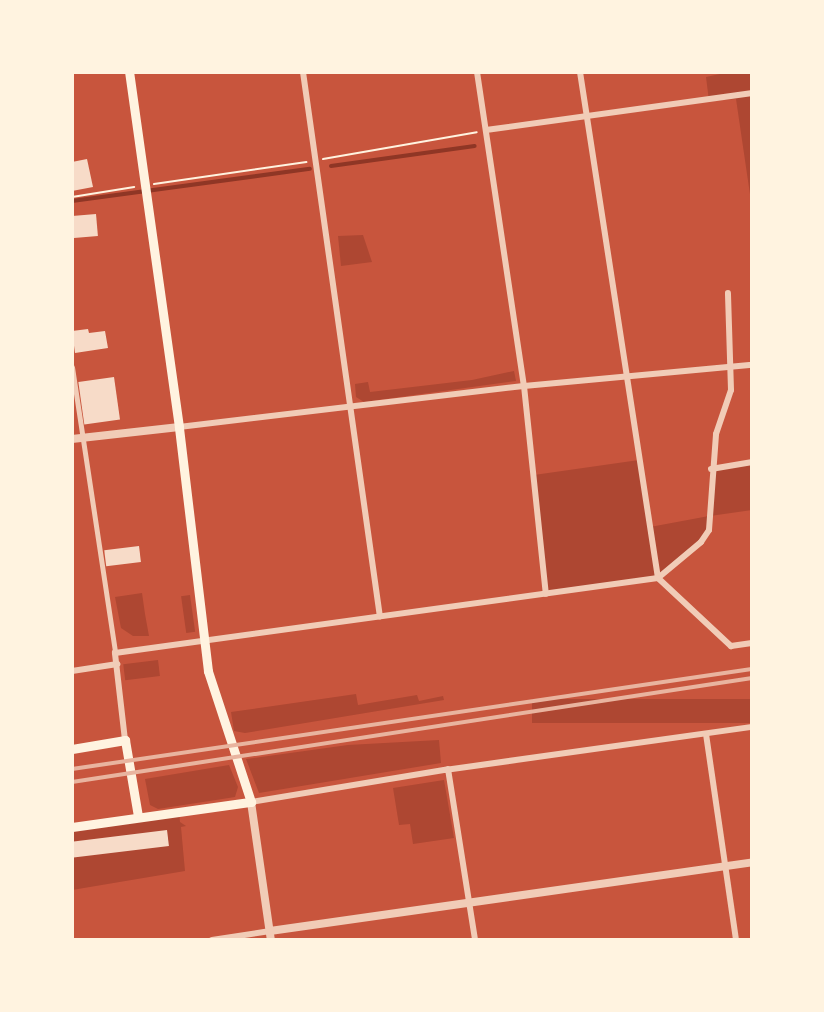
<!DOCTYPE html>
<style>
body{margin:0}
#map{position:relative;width:824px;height:1012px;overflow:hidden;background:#c8553d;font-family:Inter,sans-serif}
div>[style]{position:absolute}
.green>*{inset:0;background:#ae4732;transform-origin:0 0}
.stream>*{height:4px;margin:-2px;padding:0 2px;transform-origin:2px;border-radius:2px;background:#8f3625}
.building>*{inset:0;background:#f7dbc8;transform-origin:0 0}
.path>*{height:2px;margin:-1px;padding:0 1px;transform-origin:1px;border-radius:1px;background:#fff3e0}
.pedestrian>*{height:5px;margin:-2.5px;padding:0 2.5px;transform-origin:2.5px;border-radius:2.5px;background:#f1ccb7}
.minor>*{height:6px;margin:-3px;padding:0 3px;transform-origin:3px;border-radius:3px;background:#f1ccb7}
.tertiary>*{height:8px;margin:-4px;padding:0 4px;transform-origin:4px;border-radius:4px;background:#f1ccb7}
.secondary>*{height:9px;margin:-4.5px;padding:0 4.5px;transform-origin:4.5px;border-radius:4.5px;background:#fff3e0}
.rail>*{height:4px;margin:-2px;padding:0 2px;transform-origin:2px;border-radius:2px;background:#e9b49f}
span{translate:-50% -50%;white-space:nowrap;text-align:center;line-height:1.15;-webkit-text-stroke:5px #fff3e0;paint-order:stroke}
.frame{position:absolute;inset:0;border:74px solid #fff3e0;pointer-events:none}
</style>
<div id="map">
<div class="green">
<div style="clip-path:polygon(729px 72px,752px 72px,752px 208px,736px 99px,709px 101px,706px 77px)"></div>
<div style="clip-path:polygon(363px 235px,372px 262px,341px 266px,338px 236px)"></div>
<div style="clip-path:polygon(514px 371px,516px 381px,364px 402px,356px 397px,355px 384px,368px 382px,370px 392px,472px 380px)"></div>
<div style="clip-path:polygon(639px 460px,650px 527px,709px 516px,711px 469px,752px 462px,752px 510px,710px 516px,709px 530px,701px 542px,658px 578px,546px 594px,534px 475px)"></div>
<div style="clip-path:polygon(142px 593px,145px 614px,149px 636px,133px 636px,121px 628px,115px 597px)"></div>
<div style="left:190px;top:595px;width:37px;height:9px;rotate:82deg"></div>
<div style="left:158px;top:660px;width:16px;height:35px;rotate:83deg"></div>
<div style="clip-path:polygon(356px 694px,358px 705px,417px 695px,419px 701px,443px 696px,444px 700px,245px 733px,234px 731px,231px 712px)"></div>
<div style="left:752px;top:699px;width:24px;height:220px;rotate:90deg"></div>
<div style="clip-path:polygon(439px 740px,441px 763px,259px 793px,246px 759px,348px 745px)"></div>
<div style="clip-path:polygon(229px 765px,238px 787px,235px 797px,158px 809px,150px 805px,145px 779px)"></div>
<div style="clip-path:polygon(444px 780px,454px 838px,413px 844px,410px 824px,399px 825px,393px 788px)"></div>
<div style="clip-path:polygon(179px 812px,180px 822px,186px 826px,181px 827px,185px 871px,72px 890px,72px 827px)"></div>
</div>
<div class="stream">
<div style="left:331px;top:166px;width:145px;rotate:-7.9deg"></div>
<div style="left:72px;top:201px;width:240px;rotate:-7.7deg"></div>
</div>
<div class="building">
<div style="clip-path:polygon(87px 159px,93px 187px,72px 191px,72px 162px)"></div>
<div style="left:96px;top:214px;width:22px;height:24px;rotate:85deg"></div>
<div style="clip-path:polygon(88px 329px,89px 333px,105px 331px,108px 348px,75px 353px,72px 331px)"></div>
<div style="left:114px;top:377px;width:43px;height:36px;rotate:82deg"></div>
<div style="left:139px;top:546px;width:16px;height:35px;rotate:83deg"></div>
<div style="left:167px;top:830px;width:16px;height:96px;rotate:83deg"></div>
</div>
<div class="path">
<div style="left:323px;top:159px;width:156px;rotate:-9.9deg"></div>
<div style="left:154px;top:184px;width:154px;rotate:-8.2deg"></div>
<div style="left:72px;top:197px;width:63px;rotate:-9.2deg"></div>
</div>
<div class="pedestrian">
<div style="left:72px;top:367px;width:289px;rotate:81.4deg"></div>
</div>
<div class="minor">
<div style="left:303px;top:72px;width:550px;rotate:81.96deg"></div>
<div style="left:477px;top:72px;width:317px;rotate:81.5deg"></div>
<div style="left:524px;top:386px;width:209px;rotate:84deg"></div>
<div style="left:580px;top:72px;width:512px;rotate:81.24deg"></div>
<div style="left:486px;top:130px;width:269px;rotate:-7.9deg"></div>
<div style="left:179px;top:427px;width:347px;rotate:-6.8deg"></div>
<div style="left:524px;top:386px;width:229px;rotate:-5.3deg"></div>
<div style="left:711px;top:469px;width:42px;rotate:-9.7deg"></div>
<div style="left:658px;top:578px;width:56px;rotate:-39.9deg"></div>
<div style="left:701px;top:542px;width:14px;rotate:-56deg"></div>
<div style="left:709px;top:530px;width:96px;rotate:-85.8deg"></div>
<div style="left:716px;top:434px;width:46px;rotate:-71.2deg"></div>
<div style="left:731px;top:390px;width:97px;rotate:-91.8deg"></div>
<div style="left:658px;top:578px;width:100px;rotate:43deg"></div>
<div style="left:731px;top:646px;width:21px;rotate:-8deg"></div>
<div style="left:72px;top:671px;width:46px;rotate:-8.8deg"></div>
<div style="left:706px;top:734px;width:208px;rotate:81.7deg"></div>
<div style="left:125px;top:740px;width:88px;rotate:-96.6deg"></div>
<div style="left:115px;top:653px;width:548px;rotate:-7.86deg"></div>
<div style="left:448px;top:769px;width:173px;rotate:81deg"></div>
<div style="left:251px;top:802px;width:197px;rotate:-9.4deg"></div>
<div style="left:445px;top:770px;width:310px;rotate:-8deg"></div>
<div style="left:212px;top:940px;width:59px;rotate:-8.8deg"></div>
</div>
<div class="tertiary">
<div style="left:72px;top:439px;width:108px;rotate:-6.4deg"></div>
<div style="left:251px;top:802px;width:139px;rotate:81.8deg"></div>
<div style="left:270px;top:931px;width:487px;rotate:-8.1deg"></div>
</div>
<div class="secondary">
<div style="left:72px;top:749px;width:54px;rotate:-9.6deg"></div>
<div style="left:125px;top:740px;width:77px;rotate:80.3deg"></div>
<div style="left:72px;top:827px;width:181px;rotate:-8deg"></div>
<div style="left:251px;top:802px;width:138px;rotate:-108.2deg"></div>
<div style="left:208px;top:671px;width:246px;rotate:-96.8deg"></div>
<div style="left:179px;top:427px;width:359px;rotate:-98deg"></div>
</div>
<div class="rail">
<div style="left:72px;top:769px;width:687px;rotate:-8.37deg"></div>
<div style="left:72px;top:782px;width:688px;rotate:-8.7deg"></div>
</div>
<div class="frame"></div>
</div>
